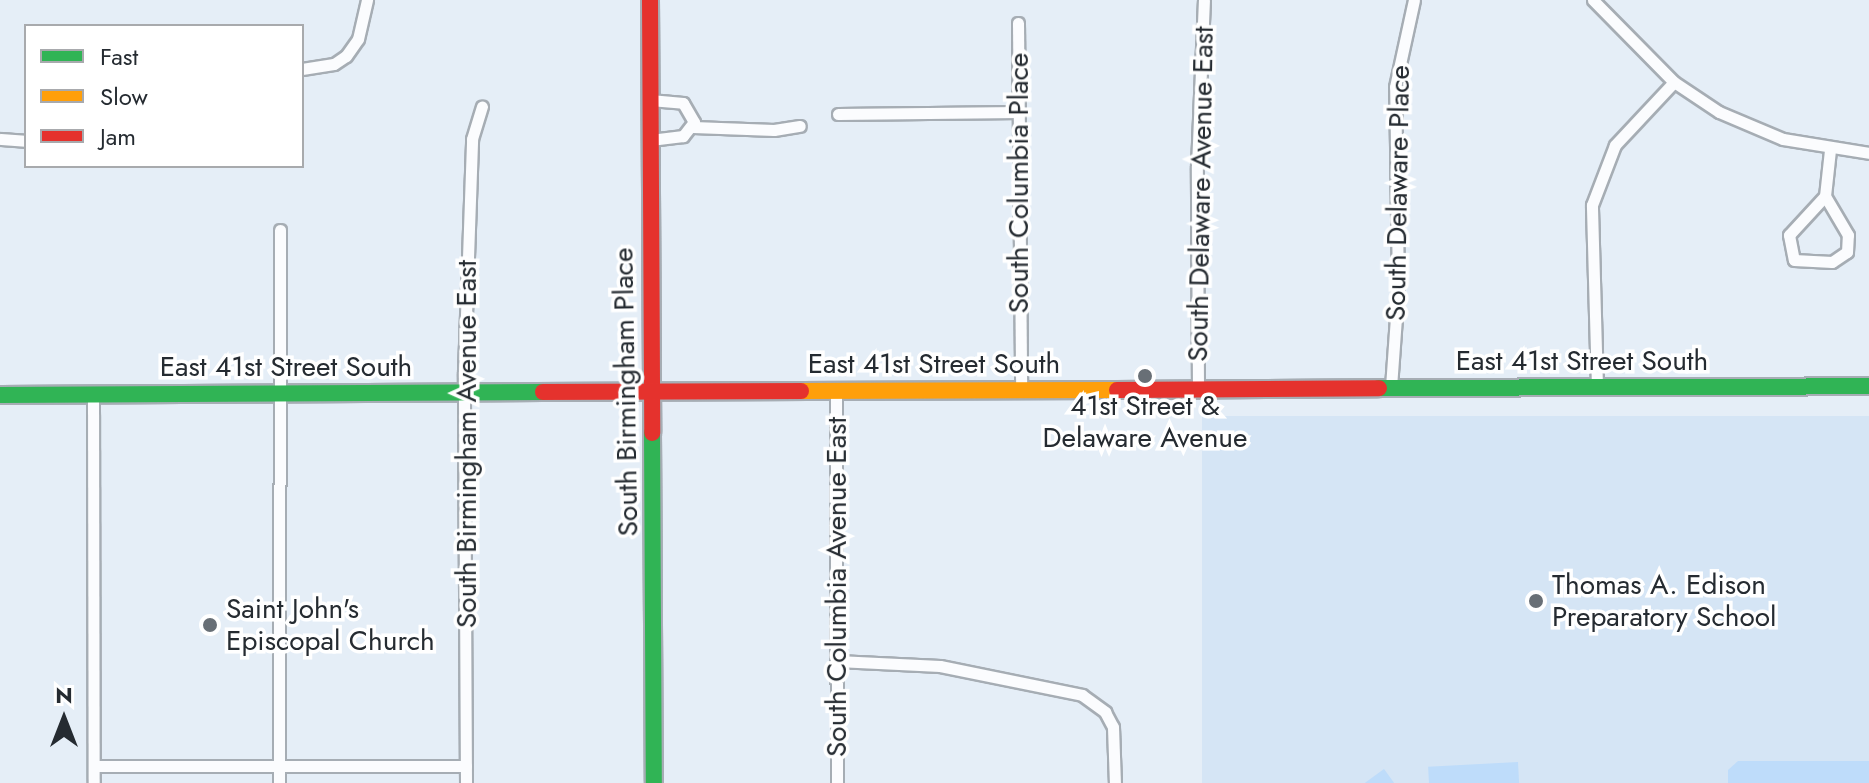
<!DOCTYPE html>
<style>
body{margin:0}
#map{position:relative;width:1869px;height:783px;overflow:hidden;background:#e5eef7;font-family:Jost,sans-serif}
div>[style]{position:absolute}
.built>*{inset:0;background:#d5e5f5;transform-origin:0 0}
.green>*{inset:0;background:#bedcfa;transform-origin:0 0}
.roads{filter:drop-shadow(2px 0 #a6adb4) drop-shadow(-2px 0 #a6adb4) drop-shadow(0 2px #a6adb4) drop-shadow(0 -2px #a6adb4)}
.street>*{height:11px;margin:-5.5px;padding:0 5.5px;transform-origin:5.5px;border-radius:5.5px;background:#fbfcfe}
.fast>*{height:16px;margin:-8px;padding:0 8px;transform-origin:8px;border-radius:8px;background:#30b455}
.slow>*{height:16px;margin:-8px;padding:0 8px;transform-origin:8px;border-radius:8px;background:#ff9f0a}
.jam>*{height:16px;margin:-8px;padding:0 8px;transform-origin:8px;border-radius:8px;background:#e5322d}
.dots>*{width:22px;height:22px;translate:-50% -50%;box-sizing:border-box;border:4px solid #fff;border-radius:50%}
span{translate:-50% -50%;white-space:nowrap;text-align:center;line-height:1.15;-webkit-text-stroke:7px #fff;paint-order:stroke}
.street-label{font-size:28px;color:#252b31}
.poi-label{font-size:28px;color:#252b31}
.left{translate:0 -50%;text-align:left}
.legend{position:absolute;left:24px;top:24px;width:280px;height:144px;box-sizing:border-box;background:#fff;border:2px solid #a8aaad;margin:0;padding:10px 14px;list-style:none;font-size:24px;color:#252b31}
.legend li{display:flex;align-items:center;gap:16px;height:40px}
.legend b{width:40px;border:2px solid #a8aaad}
.north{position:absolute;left:24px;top:679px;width:80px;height:80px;-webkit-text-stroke:6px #fff;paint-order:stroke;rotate:0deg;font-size:22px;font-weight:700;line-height:32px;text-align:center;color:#252b31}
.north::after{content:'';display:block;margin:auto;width:28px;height:36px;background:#252b31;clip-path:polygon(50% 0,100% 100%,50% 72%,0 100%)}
</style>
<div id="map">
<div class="built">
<div style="left:1869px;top:416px;width:367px;height:667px;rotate:90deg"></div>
</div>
<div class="green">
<div style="clip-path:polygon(1738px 761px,1869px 761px,1869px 783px,1728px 783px,1728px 770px)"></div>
<div style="left:1518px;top:762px;width:21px;height:90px;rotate:87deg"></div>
<div style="left:1384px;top:769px;width:17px;height:127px;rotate:54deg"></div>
</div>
<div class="roads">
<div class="street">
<div style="left:1593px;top:0;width:115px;rotate:45.4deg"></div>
<div style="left:1674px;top:82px;width:54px;rotate:33.7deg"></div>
<div style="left:1719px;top:112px;width:69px;rotate:22.9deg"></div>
<div style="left:1783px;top:139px;width:87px;rotate:9.2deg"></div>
<div style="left:1018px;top:23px;width:368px;rotate:89.5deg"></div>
<div style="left:302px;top:69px;width:32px;rotate:-9deg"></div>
<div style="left:334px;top:64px;width:14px;rotate:-34deg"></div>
<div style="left:346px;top:56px;width:21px;rotate:-55deg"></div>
<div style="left:358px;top:39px;width:40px;rotate:-77deg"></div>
<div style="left:650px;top:100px;width:33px;rotate:5deg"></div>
<div style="left:683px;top:103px;width:22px;rotate:60deg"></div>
<div style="left:694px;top:122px;width:18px;rotate:128deg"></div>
<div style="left:683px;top:136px;width:33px;rotate:173deg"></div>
<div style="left:838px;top:114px;width:181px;rotate:-0.6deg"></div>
<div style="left:693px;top:127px;width:81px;rotate:2.1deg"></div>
<div style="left:774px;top:130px;width:26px;rotate:-9deg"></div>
<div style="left:0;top:139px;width:26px;rotate:4deg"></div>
<div style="left:1825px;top:196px;width:53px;rotate:132.7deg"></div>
<div style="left:1789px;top:235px;width:25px;rotate:79deg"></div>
<div style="left:1794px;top:260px;width:38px;rotate:3deg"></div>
<div style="left:1832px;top:262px;width:18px;rotate:-34deg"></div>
<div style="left:1847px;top:252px;width:17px;rotate:-87deg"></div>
<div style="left:1848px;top:235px;width:45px;rotate:-120.5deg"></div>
<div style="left:1825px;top:196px;width:46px;rotate:-83.8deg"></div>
<div style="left:1391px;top:387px;width:97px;rotate:-85.9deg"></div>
<div style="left:1398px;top:290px;width:203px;rotate:-90.8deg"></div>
<div style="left:1395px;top:87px;width:89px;rotate:-77.7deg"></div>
<div style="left:1597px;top:387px;width:182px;rotate:-91.6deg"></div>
<div style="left:1592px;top:205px;width:64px;rotate:-69deg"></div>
<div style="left:1615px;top:145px;width:86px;rotate:-46.9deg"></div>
<div style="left:1198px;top:388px;width:222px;rotate:-90.3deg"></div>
<div style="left:1197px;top:166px;width:166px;rotate:-87.6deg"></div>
<div style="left:836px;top:391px;width:392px;rotate:89.9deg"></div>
<div style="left:93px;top:394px;width:389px;rotate:89.9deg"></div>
<div style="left:837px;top:661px;width:103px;rotate:2.8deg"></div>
<div style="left:940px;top:666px;width:145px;rotate:11.5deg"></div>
<div style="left:1082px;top:695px;width:29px;rotate:36deg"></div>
<div style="left:1105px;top:712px;width:17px;rotate:62deg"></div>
<div style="left:1113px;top:727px;width:56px;rotate:88deg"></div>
<div style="left:95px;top:766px;width:371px"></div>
<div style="left:279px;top:783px;width:553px;rotate:-89.9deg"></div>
<div style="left:466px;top:783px;width:411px;rotate:-90.3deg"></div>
<div style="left:464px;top:372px;width:233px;rotate:-88deg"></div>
<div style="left:472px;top:139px;width:34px;rotate:-73deg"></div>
</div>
<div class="fast">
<div style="left:1379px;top:388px;width:490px;rotate:-0.2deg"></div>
<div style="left:0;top:395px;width:543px;rotate:-0.32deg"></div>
<div style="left:652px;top:433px;width:350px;rotate:89.7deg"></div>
</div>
<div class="slow">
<div style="left:801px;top:391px;width:316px;rotate:-0.2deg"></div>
</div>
<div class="jam">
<div style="left:650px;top:0;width:433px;rotate:89.7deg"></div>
<div style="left:1117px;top:390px;width:262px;rotate:-0.4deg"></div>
<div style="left:543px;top:392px;width:258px;rotate:-0.2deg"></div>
</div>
</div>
<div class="dots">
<div style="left:1145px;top:376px;background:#686f76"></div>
<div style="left:1536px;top:601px;background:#686f76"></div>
<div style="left:210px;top:625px;background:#686f76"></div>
</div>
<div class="street-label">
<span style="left:1019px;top:183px;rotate:-90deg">South Columbia Place</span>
<span style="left:1398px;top:193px;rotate:-89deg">South Delaware Place</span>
<span style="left:1201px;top:194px;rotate:-89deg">South Delaware Avenue East</span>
<span style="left:1582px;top:361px">East 41st Street South</span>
<span style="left:934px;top:364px">East 41st Street South</span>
<span style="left:286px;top:367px">East 41st Street South</span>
<span style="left:626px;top:392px;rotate:-91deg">South Birmingham Place</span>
<span style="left:467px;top:444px;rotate:-90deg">South Birmingham Avenue East</span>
<span style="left:837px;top:587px;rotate:-90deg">South Columbia Avenue East</span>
</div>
<div class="poi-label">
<span style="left:1145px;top:422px">41st Street &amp;<br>Delaware Avenue</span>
<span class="left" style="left:1552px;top:601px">Thomas A. Edison<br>Preparatory School</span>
<span class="left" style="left:226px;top:625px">Saint John's<br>Episcopal Church</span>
</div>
<ul class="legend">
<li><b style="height:10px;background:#30b455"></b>Fast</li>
<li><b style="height:10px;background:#ff9f0a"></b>Slow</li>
<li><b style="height:10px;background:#e5322d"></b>Jam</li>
</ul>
<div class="north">N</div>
</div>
